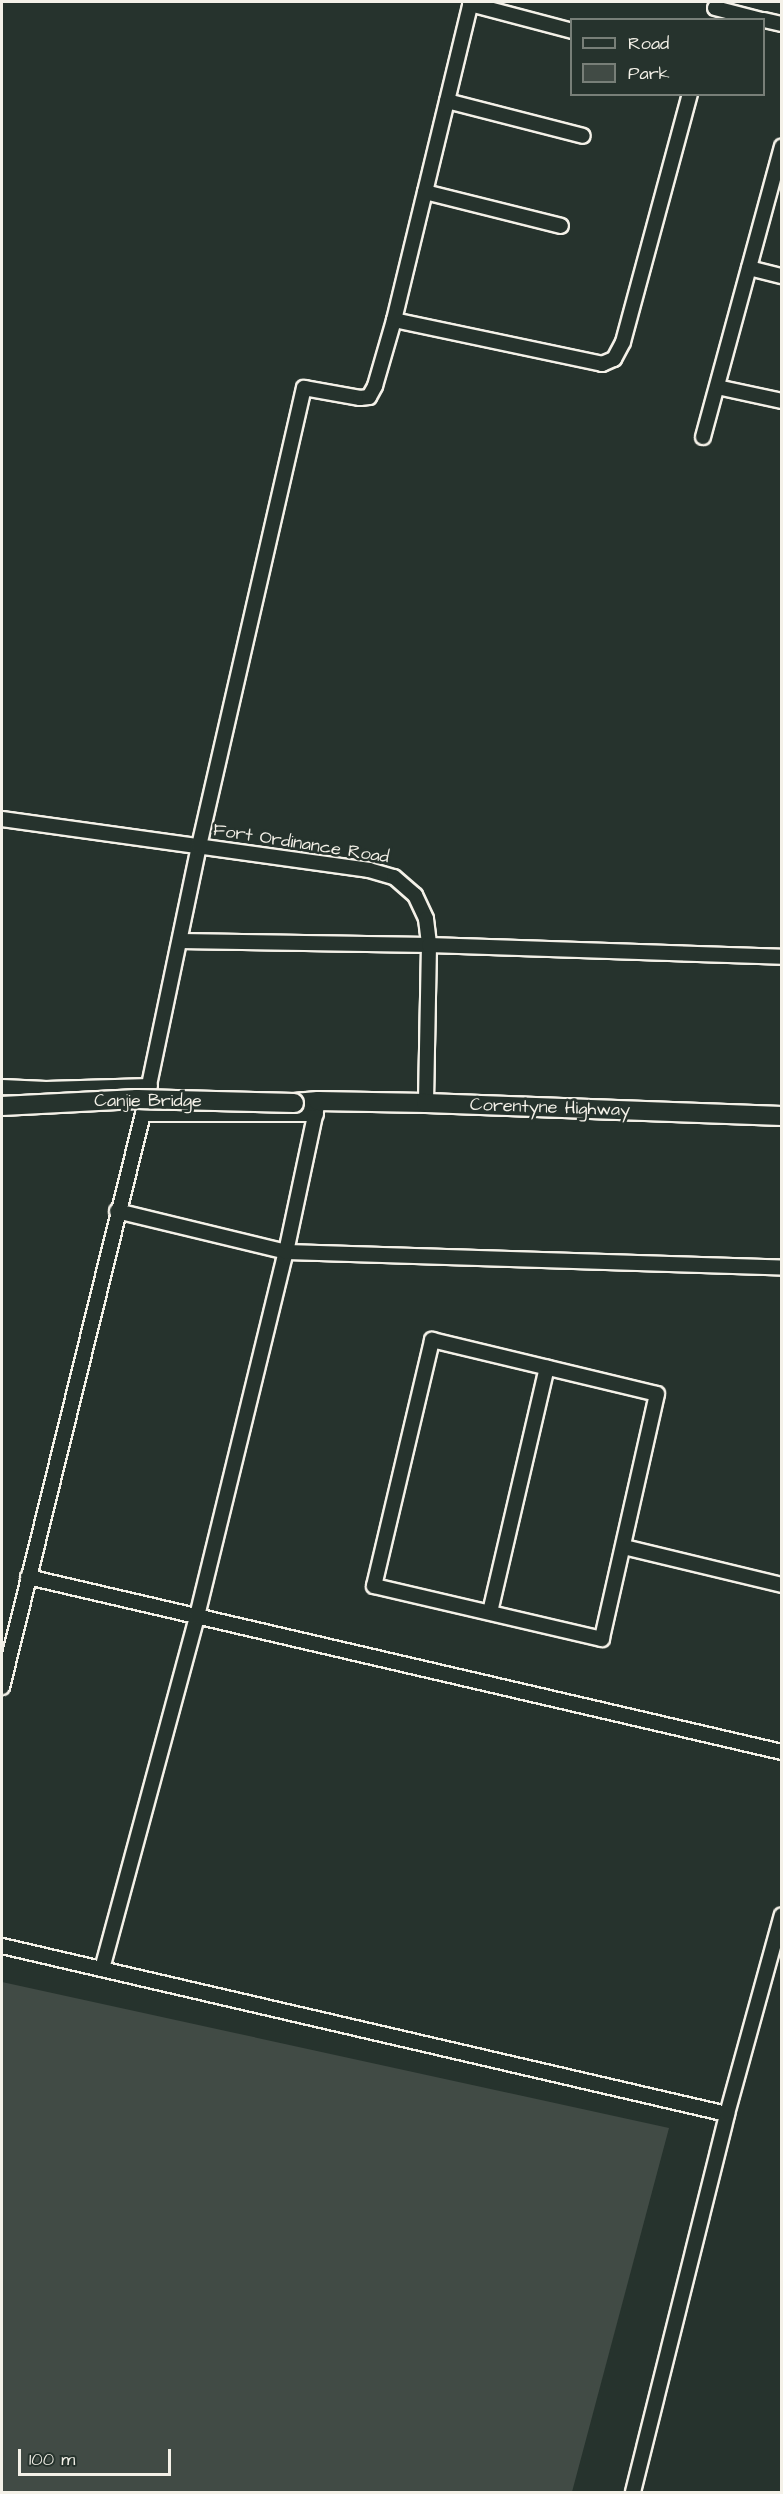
<!DOCTYPE html>
<style>
body{margin:0}
#map{position:relative;width:783px;height:2494px;overflow:hidden;background:#26332d;font-family:"Architects Daughter",sans-serif}
div>[style]{position:absolute}
.green>*{inset:0;background:#414b45}
.roads{filter:drop-shadow(2px 0 #f4f1e8) drop-shadow(-2px 0 #f4f1e8) drop-shadow(0 2px #f4f1e8) drop-shadow(0 -2px #f4f1e8)}
.minor>*{height:14px;margin:-7px;padding:0 7px;transform-origin:7px;border-radius:7px;background:#26332d}
.major>*{height:18px;margin:-9px;padding:0 9px;transform-origin:9px;border-radius:9px;background:#26332d}
.bridges{filter:drop-shadow(2px 0 #f4f1e8) drop-shadow(-2px 0 #f4f1e8) drop-shadow(0 2px #f4f1e8) drop-shadow(0 -2px #f4f1e8)}
.major-bridge>*{height:18px;margin:-9px;padding:0 9px;transform-origin:9px;border-radius:9px;background:#26332d}
span{translate:-50% -50%;white-space:nowrap;text-align:center;line-height:1.15;-webkit-text-stroke:5px #26332d;paint-order:stroke}
.street-label{font-size:18px;color:#f4f1e8}
.frame{position:absolute;inset:0;border:3px solid #f4f1e8;pointer-events:none}
.legend{position:absolute;left:570px;top:18px;width:195px;height:78px;box-sizing:border-box;background:#26332d;border:2px solid #787f78;margin:0;padding:8px 10px;list-style:none;font-size:18px;color:#f4f1e8}
.legend li{display:flex;align-items:center;gap:12px;height:30px}
.legend b{width:30px;border:2px solid #787f78}
.scale{position:absolute;left:18px;top:2449px;width:153px;height:27px;box-sizing:border-box;border:3px solid #f4f1e8;border-top:0;padding-left:8px;font-size:18px;line-height:21px;white-space:nowrap;color:#f4f1e8;-webkit-text-stroke:4px #26332d;paint-order:stroke}
</style>
<div id="map">
<div class="green">
<div style="clip-path:polygon(2px 1982px,669px 2128px,572px 2492px,2px 2492px)"></div>
</div>
<div class="roads">
<div class="minor">
<div style="left:470px;top:4px;width:106px;rotate:14.8deg"></div>
<div style="left:715px;top:8px;width:48px;rotate:14.6deg"></div>
<div style="left:764px;top:20px;width:18px;rotate:13deg"></div>
<div style="left:447px;top:101px;width:140px;rotate:14.4deg"></div>
<div style="left:425px;top:192px;width:140px;rotate:14deg"></div>
<div style="left:749px;top:268px;width:34px;rotate:14deg"></div>
<div style="left:394px;top:320px;width:213px;rotate:11.9deg"></div>
<div style="left:602px;top:364px;width:13px;rotate:-23deg"></div>
<div style="left:614px;top:359px;width:19px;rotate:-62deg"></div>
<div style="left:623px;top:342px;width:257px;rotate:-74.9deg"></div>
<div style="left:717px;top:387px;width:66px;rotate:12.2deg"></div>
<div style="left:703px;top:437px;width:301px;rotate:-74.8deg"></div>
<div style="left:2px;top:819px;width:371px;rotate:7.9deg"></div>
<div style="left:369px;top:870px;width:26px;rotate:16deg"></div>
<div style="left:394px;top:877px;width:28px;rotate:41deg"></div>
<div style="left:415px;top:895px;width:26px;rotate:65deg"></div>
<div style="left:426px;top:919px;width:26px;rotate:83deg"></div>
<div style="left:429px;top:945px;width:158px;rotate:91.1deg"></div>
<div style="left:180px;top:941px;width:249px;rotate:0.9deg"></div>
<div style="left:429px;top:945px;width:353px;rotate:1.9deg"></div>
<div style="left:2px;top:1087px;width:44px;rotate:2.6deg"></div>
<div style="left:46px;top:1089px;width:104px;rotate:-1.7deg"></div>
<div style="left:143px;top:1114px;width:173px"></div>
<div style="left:117px;top:1211px;width:174px;rotate:13.6deg"></div>
<div style="left:286px;top:1252px;width:496px;rotate:1.8deg"></div>
<div style="left:432px;top:1340px;width:231px;rotate:13.5deg"></div>
<div style="left:657px;top:1394px;width:251px;rotate:102.7deg"></div>
<div style="left:602px;top:1639px;width:234px;rotate:-166.9deg"></div>
<div style="left:374px;top:1586px;width:253px;rotate:-76.7deg"></div>
<div style="left:624px;top:1547px;width:163px;rotate:13.5deg"></div>
<div style="left:28px;top:1577px;width:774px;rotate:13.07deg"></div>
<div style="left:490px;top:1612px;width:251px;rotate:-76.9deg"></div>
<div style="left:2px;top:1687px;width:590px;rotate:-76.18deg"></div>
<div style="left:143px;top:1114px;width:274px;rotate:-78.2deg"></div>
<div style="left:199px;top:846px;width:470px;rotate:-77.1deg"></div>
<div style="left:304px;top:388px;width:57px;rotate:10.1deg"></div>
<div style="left:360px;top:398px;width:9px;rotate:-6deg"></div>
<div style="left:369px;top:397px;width:13px;rotate:-61deg"></div>
<div style="left:375px;top:386px;width:69px;rotate:-73.9deg"></div>
<div style="left:394px;top:320px;width:327px;rotate:-76.4deg"></div>
<div style="left:2px;top:1946px;width:744px;rotate:13.05deg"></div>
<div style="left:102px;top:1969px;width:366px;rotate:-74.9deg"></div>
<div style="left:197px;top:1616px;width:375px;rotate:-76.3deg"></div>
<div style="left:286px;top:1252px;width:154px;rotate:-78deg"></div>
<div style="left:633px;top:2492px;width:390px;rotate:-76deg"></div>
<div style="left:727px;top:2114px;width:206px;rotate:-74.6deg"></div>
</div>
<div class="major">
<div style="left:294px;top:1103px;width:24px;rotate:-5deg"></div>
<div style="left:318px;top:1101px;width:108px;rotate:1.1deg"></div>
<div style="left:426px;top:1103px;width:356px;rotate:2.1deg"></div>
</div>
</div>
<div class="bridges">
<div class="major-bridge">
<div style="left:2px;top:1106px;width:135px;rotate:-3deg"></div>
<div style="left:137px;top:1099px;width:157px;rotate:1.5deg"></div>
</div>
</div>
<div class="street-label">
<span style="left:301px;top:844px;rotate:9deg">Fort Ordinance Road</span>
<span style="left:148px;top:1101px">Canjie Bridge</span>
<span style="left:550px;top:1108px;rotate:2deg">Corentyne Highway</span>
</div>
<div class="frame"></div>
<ul class="legend">
<li><b style="height:8px;background:#26332d"></b>Road</li>
<li><b style="height:16px;background:#414b45"></b>Park</li>
</ul>
<div class="scale">100 m</div>
</div>
